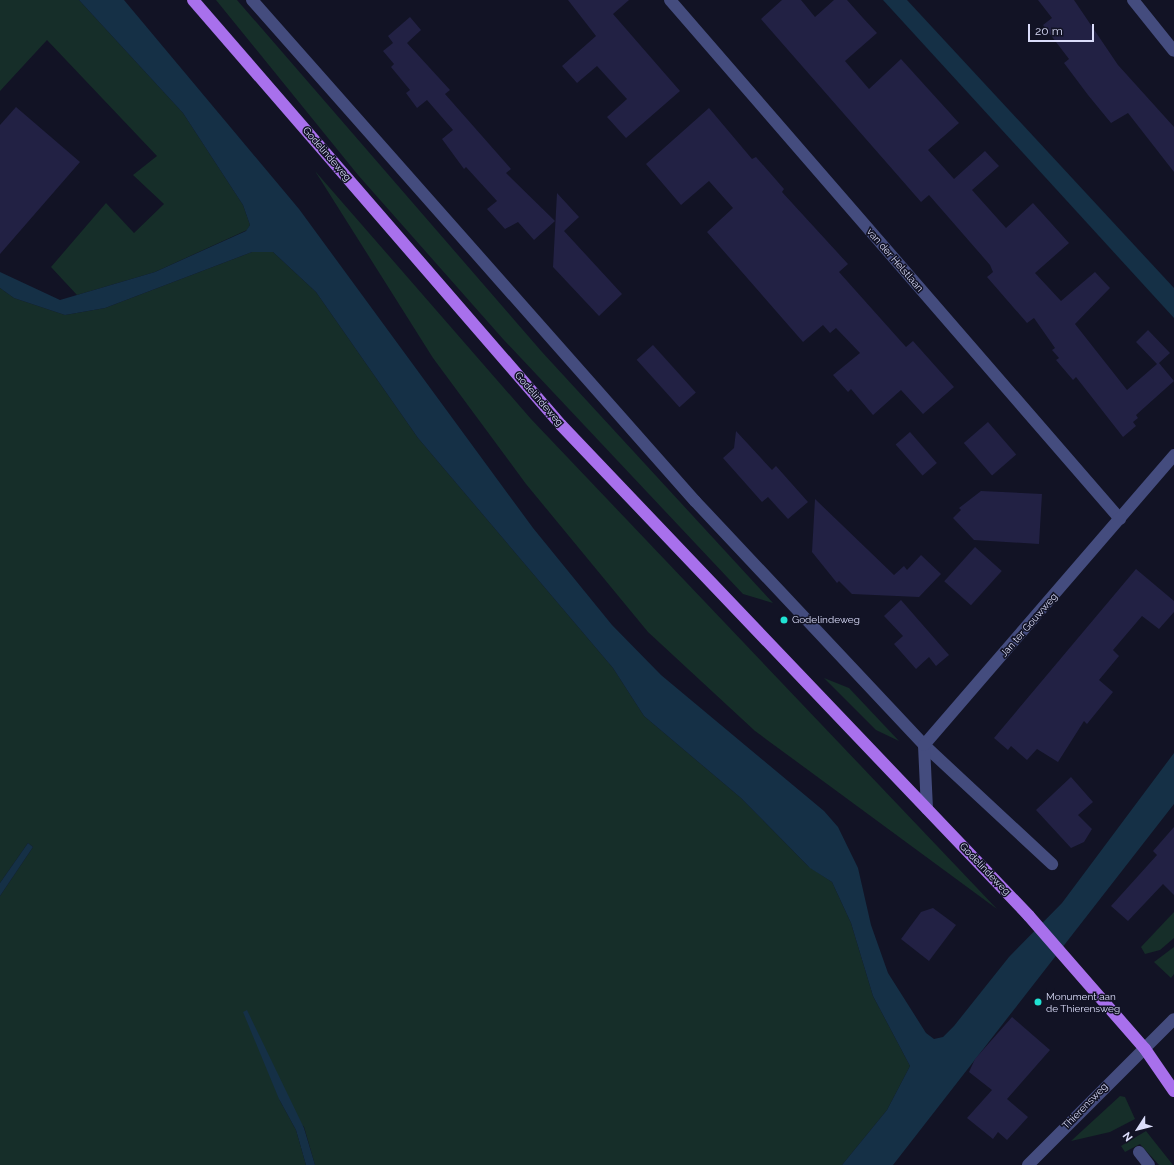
<!DOCTYPE html>
<style>
body{margin:0}
#map{position:relative;width:1174px;height:1165px;overflow:hidden;background:#121325;font-family:Raleway,sans-serif}
div>[style]{position:absolute}
.green>*{inset:0;background:#162e29}
.water>*{inset:0;background:#153046}
.building>*{inset:0;background:#222144;transform-origin:0 0}
.minor>*{height:12px;margin:-6px;padding:0 6px;transform-origin:6px;border-radius:6px;background:#444c7e}
.major>*{height:12px;margin:-6px;padding:0 6px;transform-origin:6px;border-radius:6px;background:#a870ec}
.dots>*{width:11px;height:11px;translate:-50% -50%;box-sizing:border-box;border:2px solid #121325;border-radius:50%}
span{translate:-50% -50%;white-space:nowrap;text-align:center;line-height:1.15;-webkit-text-stroke:3px #121325;paint-order:stroke}
.street-label{font-size:10px;color:#dbddfa}
.poi-label{font-size:10px;color:#dbddfa}
.left{translate:0 -50%;text-align:left}
.north{position:absolute;left:1118px;top:1109px;width:40px;height:40px;-webkit-text-stroke:3px #121325;paint-order:stroke;rotate:234deg;font-size:11px;font-weight:700;line-height:16px;text-align:center;color:#dbddfa}
.north::after{content:'';display:block;margin:auto;width:14px;height:18px;background:#dbddfa;clip-path:polygon(50% 0,100% 100%,50% 72%,0 100%)}
.scale{position:absolute;left:1028px;top:24px;width:66px;height:18px;box-sizing:border-box;border:2px solid #dbddfa;border-top:0;padding-left:5px;font-size:12px;line-height:14px;white-space:nowrap;color:#dbddfa;-webkit-text-stroke:3px #121325;paint-order:stroke}
</style>
<div id="map">
<div class="green">
<div style="clip-path:polygon(0 0,79px 0,183px 113px,243px 205px,250px 225px,247px 230px,155px 272px,77px 295px,51px 267px,106px 203px,134px 233px,164px 204px,133px 175px,157px 156px,47px 40px,0 91px)"></div>
<div style="clip-path:polygon(216px 0,237px 0,542px 352px,773px 603px,743px 594px,503px 339px,358px 175px)"></div>
<div style="clip-path:polygon(315px 171px,531px 419px,997px 909px,755px 731px,648px 632px,526px 484px,433px 358px)"></div>
<div style="clip-path:polygon(252px 252px,273px 252px,316px 292px,418px 438px,613px 668px,644px 716px,741px 798px,808px 866px,832px 882px,851px 923px,873px 996px,910px 1066px,887px 1110px,842px 1165px,315px 1165px,304px 1127px,279px 1099px,296px 1130px,306px 1165px,0 1165px,0 896px,33px 847px,28px 843px,0 883px,0 288px,14px 298px,65px 315px,105px 308px)"></div>
<div style="clip-path:polygon(824px 678px,849px 688px,899px 741px,876px 730px)"></div>
<div style="clip-path:polygon(1174px 912px,1174px 938px,1160px 950px,1145px 954px,1141px 947px)"></div>
<div style="clip-path:polygon(1174px 947px,1174px 974px,1171px 978px,1154px 962px)"></div>
<div style="clip-path:polygon(1120px 1096px,1125px 1097px,1135px 1119px,1110px 1132px,1071px 1141px)"></div>
<div style="clip-path:polygon(1146px 1131px,1173px 1165px,1159px 1165px,1140px 1144px,1125px 1152px,1121px 1146px)"></div>
</div>
<div class="water">
<div style="clip-path:polygon(79px 0,124px 0,299px 209px,533px 528px,612px 625px,661px 675px,824px 811px,838px 827px,858px 868px,871px 925px,888px 973px,926px 1033px,934px 1039px,943px 1037px,954px 1026px,1009px 957px,1062px 903px,1174px 753px,1174px 804px,893px 1165px,842px 1165px,887px 1110px,910px 1066px,873px 996px,851px 923px,832px 882px,810px 868px,741px 798px,644px 716px,613px 668px,418px 438px,316px 292px,273px 252px,252px 252px,105px 308px,65px 315px,14px 298px,0 288px,0 272px,60px 300px,155px 272px,246px 231px,250px 225px,243px 205px,183px 113px)"></div>
<div style="clip-path:polygon(883px 0,907px 0,1174px 288px,1174px 318px)"></div>
<div style="clip-path:polygon(28px 843px,33px 847px,0 896px,0 883px)"></div>
<div style="clip-path:polygon(247px 1010px,304px 1128px,315px 1165px,306px 1165px,296px 1130px,279px 1099px,243px 1012px)"></div>
</div>
<div class="building">
<div style="clip-path:polygon(568px 0,629px 0,613px 14px,680px 91px,626px 138px,607px 117px,627px 99px,597px 66px,577px 83px,562px 66px,596px 36px)"></div>
<div style="clip-path:polygon(782px 0,801px 0,815px 17px,834px 0,847px 0,863px 18px,877px 33px,845px 61px,869px 89px,901px 59px,959px 123px,928px 150px,954px 179px,985px 151px,999px 166px,972px 190px,1006px 228px,1033px 203px,1069px 243px,1035px 273px,1061px 301px,1095px 272px,1110px 288px,1075px 324px,1127px 390px,1157px 364px,1136px 342px,1148px 330px,1170px 353px,1159px 363px,1174px 381px,1136px 415px,1138px 418px,1133px 422px,1136px 426px,1123px 437px,1076px 377px,1073px 380px,1056px 360px,1059px 358px,1052px 350px,1055px 348px,1034px 318px,1027px 323px,987px 277px,993px 272px,990px 265px,929px 195px,921px 202px,761px 19px)"></div>
<div style="clip-path:polygon(1038px 0,1074px 0,1118px 65px,1174px 127px,1174px 172px,1128px 113px,1111px 123px,1088px 95px,1064px 63px,1069px 59px,1043px 25px,1052px 18px)"></div>
<div style="clip-path:polygon(410px 17px,421px 30px,407px 43px,450px 90px,445px 94px,511px 169px,506px 173px,555px 221px,534px 240px,518px 222px,505px 229px,487px 209px,497px 201px,466px 167px,464px 169px,442px 139px,453px 130px,427px 100px,417px 108px,406px 93px,410px 90px,391px 67px,394px 64px,383px 51px,393px 43px,388px 36px)"></div>
<div style="clip-path:polygon(16px 107px,80px 162px,0 254px,0 125px)"></div>
<div style="clip-path:polygon(709px 108px,752px 159px,756px 157px,784px 189px,782px 192px,848px 264px,839px 272px,906px 347px,913px 341px,954px 387px,923px 414px,901px 390px,873px 415px,851px 389px,848px 392px,833px 375px,860px 353px,836px 328px,830px 333px,823px 325px,803px 342px,707px 232px,733px 208px,709px 181px,681px 205px,646px 164px)"></div>
<div style="clip-path:polygon(557px 193px,579px 217px,564px 231px,622px 294px,599px 316px,553px 267px)"></div>
<div style="left:653px;top:345px;width:64px;height:22px;rotate:48deg"></div>
<div style="left:988px;top:422px;width:43px;height:32px;rotate:49deg"></div>
<div style="clip-path:polygon(736px 431px,772px 470px,776px 466px,808px 502px,788px 519px,768px 497px,762px 502px,723px 458px,734px 448px)"></div>
<div style="left:910px;top:432px;width:41px;height:19px;rotate:49deg"></div>
<div style="clip-path:polygon(981px 491px,1042px 494px,1039px 544px,974px 540px,953px 518px,961px 510px,959px 508px)"></div>
<div style="clip-path:polygon(815px 499px,894px 575px,904px 566px,907px 570px,921px 555px,941px 574px,919px 597px,852px 594px,839px 581px,837px 583px,812px 552px)"></div>
<div style="left:975px;top:547px;width:36px;height:46px;rotate:42deg"></div>
<div style="clip-path:polygon(1136px 569px,1174px 601px,1174px 612px,1159px 629px,1142px 616px,1113px 650px,1119px 656px,1099px 680px,1113px 692px,1087px 724px,1084px 721px,1058px 762px,1037px 749px,1027px 760px,1011px 746px,1008px 750px,994px 738px)"></div>
<div style="clip-path:polygon(901px 600px,949px 655px,936px 666px,929px 657px,916px 669px,894px 644px,903px 636px,884px 616px)"></div>
<div style="clip-path:polygon(1071px 777px,1093px 802px,1078px 815px,1092px 829px,1084px 842px,1071px 848px,1036px 810px)"></div>
<div style="clip-path:polygon(1174px 827px,1174px 895px,1163px 884px,1128px 921px,1111px 906px,1157px 855px,1153px 851px)"></div>
<div style="clip-path:polygon(933px 908px,956px 925px,929px 961px,901px 939px,921px 912px)"></div>
<div style="clip-path:polygon(1012px 1017px,1050px 1050px,1007px 1099px,1028px 1117px,1007px 1140px,998px 1132px,993px 1139px,967px 1118px,992px 1090px,969px 1072px,975px 1059px)"></div>
</div>
<div class="minor">
<div style="left:252px;top:0;width:669px;rotate:48.52deg"></div>
<div style="left:695px;top:501px;width:335px;rotate:46.8deg"></div>
<div style="left:924px;top:745px;width:175px;rotate:42.9deg"></div>
<div style="left:670px;top:0;width:687px;rotate:49.07deg"></div>
<div style="left:1133px;top:0;width:65px;rotate:51.2deg"></div>
<div style="left:927px;top:809px;width:64px;rotate:-92.7deg"></div>
<div style="left:924px;top:745px;width:383px;rotate:-49.2deg"></div>
<div style="left:1139px;top:1152px;width:16px;rotate:52deg"></div>
<div style="left:1028px;top:1165px;width:206px;rotate:-45deg"></div>
</div>
<div class="major">
<div style="left:193px;top:0;width:562px;rotate:49.11deg"></div>
<div style="left:561px;top:425px;width:678px;rotate:46.37deg"></div>
<div style="left:1029px;top:916px;width:176px;rotate:48.9deg"></div>
<div style="left:1145px;top:1049px;width:51px;rotate:55.4deg"></div>
</div>
<div class="dots">
<div style="left:784px;top:620px;background:#20e2d3"></div>
<div style="left:1038px;top:1002px;background:#20e2d3"></div>
</div>
<div class="street-label">
<span style="left:327px;top:154px;rotate:49deg">Godelindeweg</span>
<span style="left:895px;top:260px;rotate:49deg">van der Helstlaan</span>
<span style="left:539px;top:399px;rotate:49deg">Godelindeweg</span>
<span style="left:1029px;top:625px;rotate:-49deg">Jan ter Gouwweg</span>
<span style="left:985px;top:869px;rotate:46deg">Godelindeweg</span>
<span style="left:1085px;top:1106px;rotate:-46deg">Thierensweg</span>
</div>
<div class="poi-label">
<span class="left" style="left:792px;top:620px">Godelindeweg</span>
<span class="left" style="left:1046px;top:1002px">Monument aan<br>de Thierensweg</span>
</div>
<div class="north">N</div>
<div class="scale">20 m</div>
</div>
